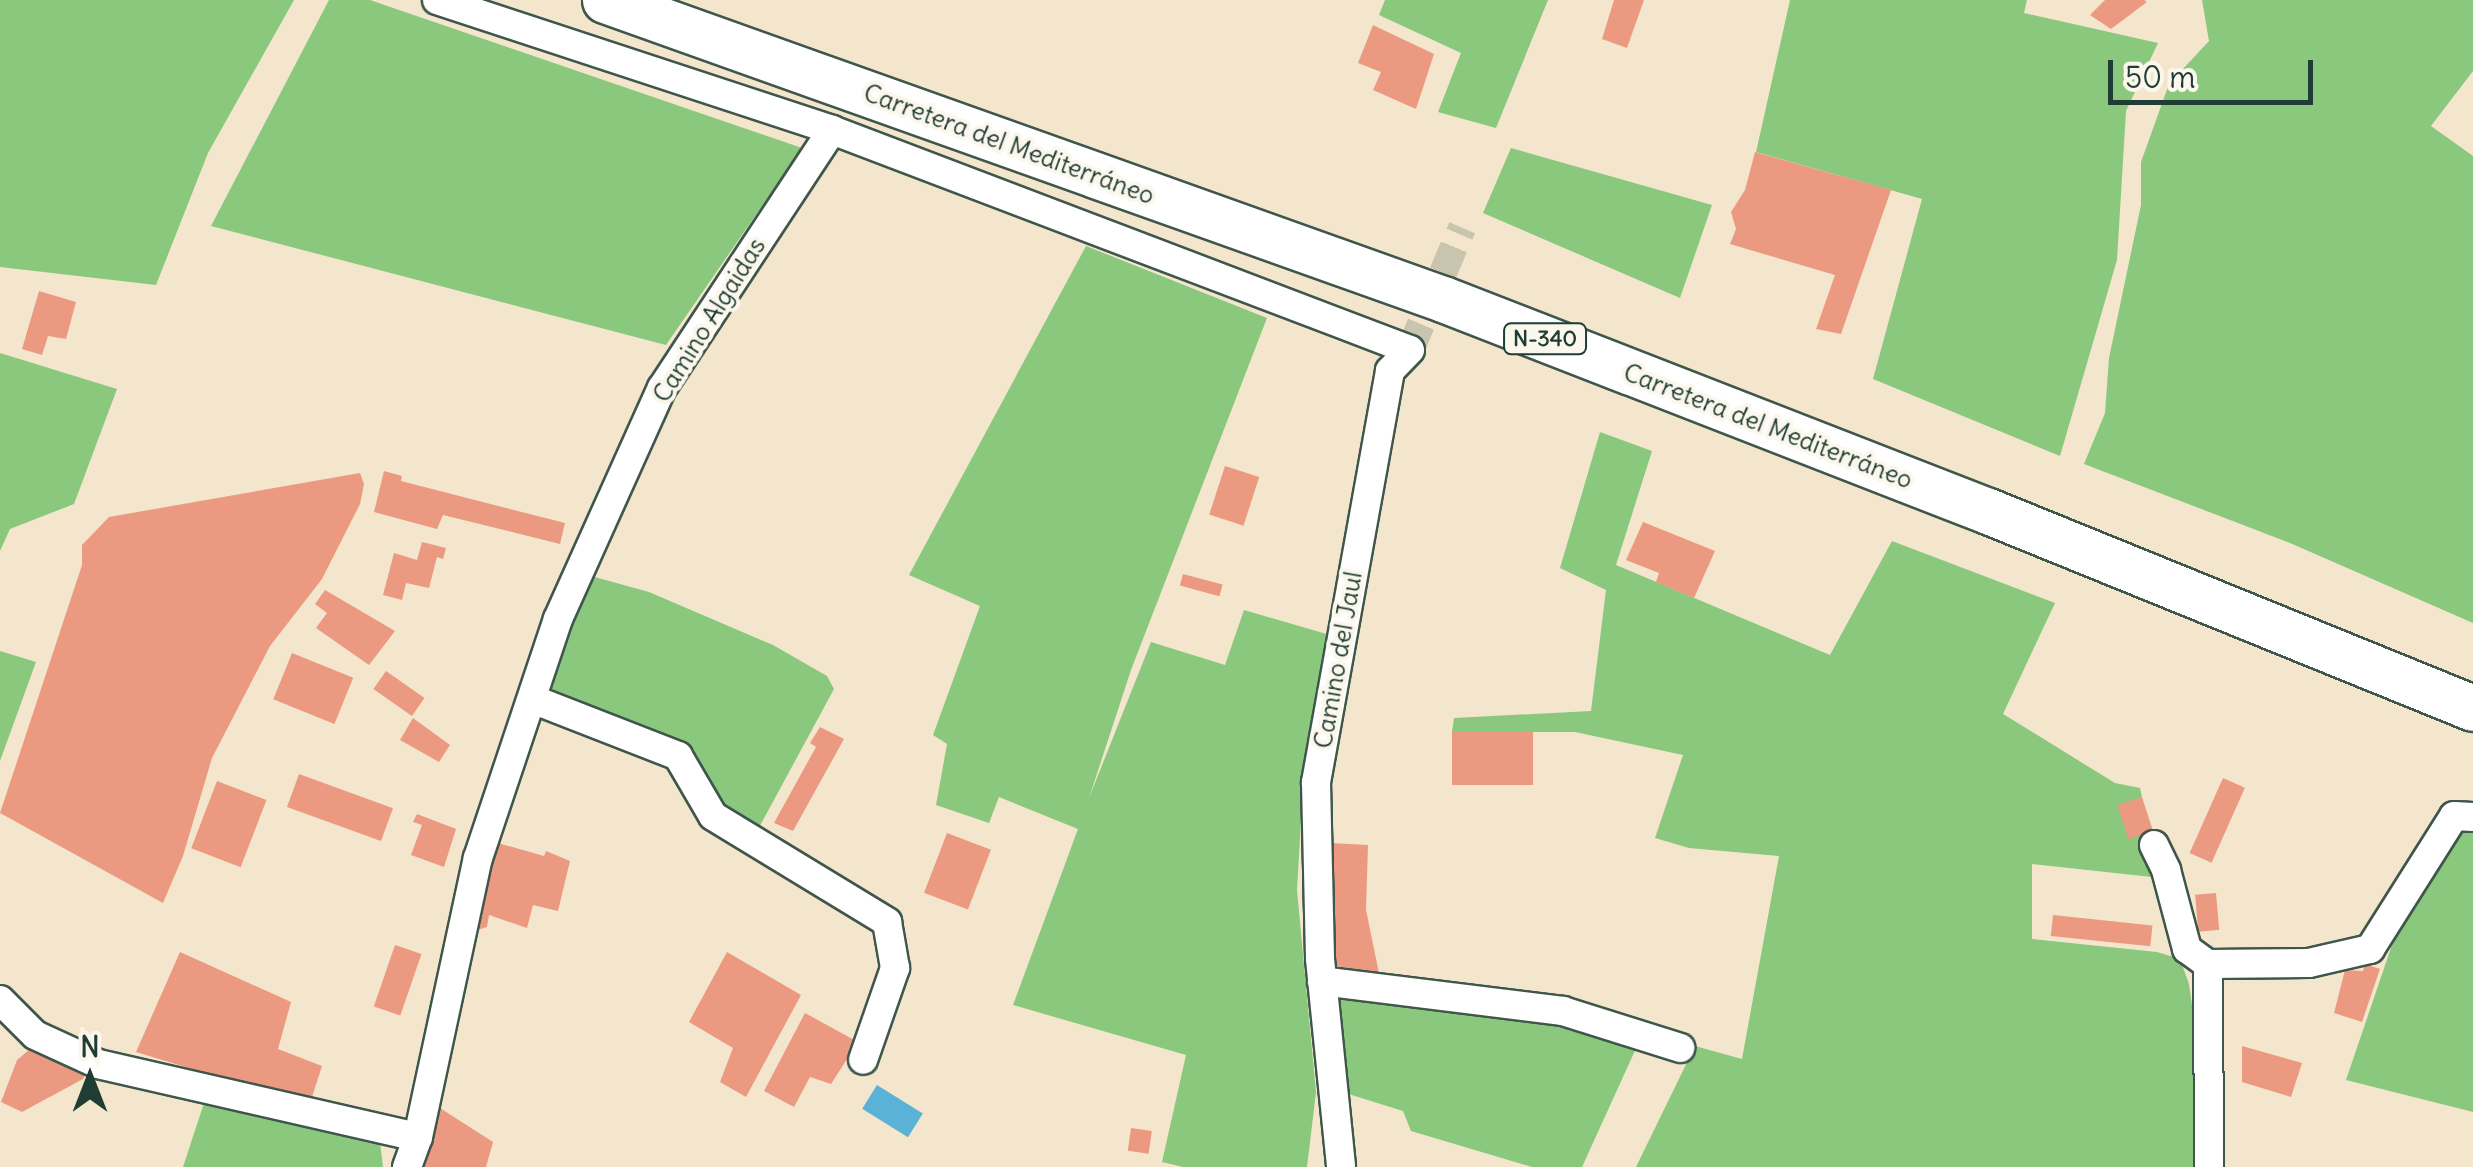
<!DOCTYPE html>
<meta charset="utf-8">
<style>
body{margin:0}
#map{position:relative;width:2473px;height:1167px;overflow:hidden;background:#f3e6cc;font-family:Delius,sans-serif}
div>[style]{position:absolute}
.green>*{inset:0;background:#8ac87e}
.water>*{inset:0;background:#5ab2d7;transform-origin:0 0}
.building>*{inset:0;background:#eb9a81;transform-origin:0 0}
.minor-tunnel>*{height:28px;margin-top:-14px;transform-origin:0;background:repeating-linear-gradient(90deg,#c9c4ae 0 28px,transparent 0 42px)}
.roads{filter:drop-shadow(2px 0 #3f564b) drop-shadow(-2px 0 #3f564b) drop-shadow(0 2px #3f564b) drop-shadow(0 -2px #3f564b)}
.minor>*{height:28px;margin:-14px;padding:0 14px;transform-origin:14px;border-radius:14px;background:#fff}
.trunk>*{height:45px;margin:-22.5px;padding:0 22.5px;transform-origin:22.5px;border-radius:22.5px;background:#fff}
span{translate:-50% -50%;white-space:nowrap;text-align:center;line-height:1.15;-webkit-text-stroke:8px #fbf7ec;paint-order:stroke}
.shield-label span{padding:2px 8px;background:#fbf7ec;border:2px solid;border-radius:8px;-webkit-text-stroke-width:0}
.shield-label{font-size:22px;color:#1f3d34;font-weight:700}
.street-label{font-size:25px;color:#1f3d34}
.north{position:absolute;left:40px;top:1027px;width:100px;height:100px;-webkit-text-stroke:8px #fbf7ec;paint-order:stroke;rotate:0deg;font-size:28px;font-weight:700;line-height:40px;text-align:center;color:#1f3d34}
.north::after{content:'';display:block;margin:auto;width:35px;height:45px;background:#1f3d34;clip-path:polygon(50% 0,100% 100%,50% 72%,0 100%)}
.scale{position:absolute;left:2108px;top:60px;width:205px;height:45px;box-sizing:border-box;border:5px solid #1f3d34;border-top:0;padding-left:12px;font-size:30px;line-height:35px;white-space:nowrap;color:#1f3d34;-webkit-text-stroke:8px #fbf7ec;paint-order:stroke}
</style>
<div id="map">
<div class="green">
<div style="clip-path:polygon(0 0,294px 0,208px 153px,156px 285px,0 267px)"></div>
<div style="clip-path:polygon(329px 0,370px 0,802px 148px,666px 345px,211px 226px)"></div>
<div style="clip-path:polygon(1385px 0,1548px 0,1496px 128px,1438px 112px,1461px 53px,1379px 15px)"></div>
<div style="clip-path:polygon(1790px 0,2027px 0,2024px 13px,2158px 43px,2126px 111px,2117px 260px,2060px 456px,1873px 379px,1922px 199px,1756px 152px)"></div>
<div style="clip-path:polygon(2202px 0,2473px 0,2473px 71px,2431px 126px,2473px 156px,2473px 623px,2290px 543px,2084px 464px,2105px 413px,2109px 358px,2141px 205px,2141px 162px,2169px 84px,2209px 41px)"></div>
<div style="clip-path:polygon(1511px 148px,1712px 205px,1680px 298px,1483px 213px)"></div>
<div style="clip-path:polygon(1086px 246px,1267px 318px,1131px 670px,1089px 798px,1151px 642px,1225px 665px,1244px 610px,1330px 635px,1302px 803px,1297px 890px,1316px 1092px,1307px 1167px,1183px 1167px,1162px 1162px,1186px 1055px,1013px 1005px,1078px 829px,999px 797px,989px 823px,936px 805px,947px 744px,933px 735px,980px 606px,909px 575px)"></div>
<div style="clip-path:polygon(0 353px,117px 389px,74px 504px,10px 529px,0 551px)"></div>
<div style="clip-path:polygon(1600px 432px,1652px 451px,1616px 565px,1830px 655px,1892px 541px,2055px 603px,2003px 714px,2115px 783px,2140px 788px,2142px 797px,2118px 806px,2142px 835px,2161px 878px,2032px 864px,2032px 939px,2157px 952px,2180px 959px,2189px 984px,2202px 1076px,2195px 1167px,1636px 1167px,1695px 1046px,1742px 1059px,1779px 856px,1689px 848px,1655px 838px,1683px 755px,1575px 732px,1452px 732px,1454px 718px,1591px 711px,1606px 590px,1560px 568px)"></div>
<div style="clip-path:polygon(591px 576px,649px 592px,773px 645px,827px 676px,834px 689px,755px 835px,719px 811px,696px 767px,553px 693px,548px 674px)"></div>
<div style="clip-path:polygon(0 651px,36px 662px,0 761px)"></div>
<div style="clip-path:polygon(2473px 825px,2473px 1112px,2346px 1080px,2394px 939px,2430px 867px,2455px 832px)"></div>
<div style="clip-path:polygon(1330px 990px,1555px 1019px,1638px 1044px,1582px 1167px,1532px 1167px,1411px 1131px,1403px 1111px,1342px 1092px)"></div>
<div style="clip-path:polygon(205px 1100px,380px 1142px,383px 1167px,183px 1167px)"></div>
</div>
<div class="water">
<div style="left:877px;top:1085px;width:54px;height:28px;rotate:32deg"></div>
</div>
<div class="building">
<div style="clip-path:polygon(1614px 0,1644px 0,1627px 48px,1602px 39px)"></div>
<div style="clip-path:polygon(2105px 0,2144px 0,2147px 2px,2111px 29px,2090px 15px)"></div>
<div style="clip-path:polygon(1373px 25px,1434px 54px,1416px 109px,1373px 90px,1381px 72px,1358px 63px)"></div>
<div style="clip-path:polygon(1755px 152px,1891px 190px,1841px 334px,1816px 329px,1835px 275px,1730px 244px,1736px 229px,1731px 212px,1745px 190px)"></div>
<div style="clip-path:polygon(39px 291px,76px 302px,66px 339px,48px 336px,42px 355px,22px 349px)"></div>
<div style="left:1225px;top:466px;width:36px;height:51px;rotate:18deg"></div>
<div style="clip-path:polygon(384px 471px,402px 476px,401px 481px,565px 523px,560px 544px,443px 515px,437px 529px,374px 512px)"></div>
<div style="clip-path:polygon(360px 473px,364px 484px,360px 504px,322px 579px,270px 646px,212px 758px,183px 856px,163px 903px,0 813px,82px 565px,82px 545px,109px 517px)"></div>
<div style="clip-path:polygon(1643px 522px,1715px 551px,1694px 598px,1656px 582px,1659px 573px,1626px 560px)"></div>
<div style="clip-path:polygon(422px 542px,446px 548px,443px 559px,437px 557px,429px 588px,406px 583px,402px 600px,383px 595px,394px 553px,417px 560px)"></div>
<div style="left:1183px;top:574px;width:41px;height:12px;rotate:15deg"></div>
<div style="clip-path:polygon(325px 590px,395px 631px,369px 665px,316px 628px,327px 613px,315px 604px)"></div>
<div style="left:292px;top:653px;width:66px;height:50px;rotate:22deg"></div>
<div style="left:386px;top:671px;width:47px;height:22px;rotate:35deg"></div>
<div style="clip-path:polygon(413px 718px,450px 745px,439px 762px,400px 740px)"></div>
<div style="clip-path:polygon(820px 727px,844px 739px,793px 831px,774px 823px,816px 747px,810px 743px)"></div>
<div style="left:1533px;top:731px;width:54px;height:81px;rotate:90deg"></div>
<div style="left:299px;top:774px;width:100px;height:35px;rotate:20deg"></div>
<div style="left:2223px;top:778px;width:24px;height:82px;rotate:24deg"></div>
<div style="left:217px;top:781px;width:53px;height:72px;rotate:21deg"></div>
<div style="left:2142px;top:797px;width:36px;height:26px;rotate:72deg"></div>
<div style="clip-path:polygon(417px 814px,456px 829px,444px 867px,411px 855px,422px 825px,413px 822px)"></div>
<div style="left:947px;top:833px;width:47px;height:64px;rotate:21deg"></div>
<div style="clip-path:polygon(491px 841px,544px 856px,546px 851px,570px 861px,558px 911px,533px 905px,527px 928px,489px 915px,487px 927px,477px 930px,471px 920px)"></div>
<div style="clip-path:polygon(1331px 843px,1368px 845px,1366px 910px,1379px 973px,1329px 965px)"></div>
<div style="left:2216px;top:893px;width:37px;height:21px;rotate:85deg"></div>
<div style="left:2053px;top:915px;width:100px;height:21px;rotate:6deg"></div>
<div style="left:395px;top:945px;width:28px;height:65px;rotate:19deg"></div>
<div style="clip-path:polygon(180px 952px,291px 1002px,278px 1049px,322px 1066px,312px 1097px,258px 1089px,136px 1052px)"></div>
<div style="clip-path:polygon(727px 952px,801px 995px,746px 1097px,720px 1082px,733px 1048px,689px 1022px)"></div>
<div style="clip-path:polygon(2365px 964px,2380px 969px,2362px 1022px,2334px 1013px,2345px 970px,2363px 971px)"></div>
<div style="clip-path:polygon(805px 1013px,858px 1042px,831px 1084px,810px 1077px,794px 1107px,764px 1091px)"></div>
<div style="clip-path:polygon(2242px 1046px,2302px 1063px,2291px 1097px,2242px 1082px)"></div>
<div style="clip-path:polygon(30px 1049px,86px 1072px,83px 1079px,22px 1112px,1px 1102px,17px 1060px)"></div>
<div style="clip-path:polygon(440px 1108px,493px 1142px,486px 1167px,419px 1167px)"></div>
<div style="left:1131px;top:1128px;width:21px;height:23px;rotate:8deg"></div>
</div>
<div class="minor-tunnel">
<div style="left:1410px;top:350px;width:133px;rotate:-66.9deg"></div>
</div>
<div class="roads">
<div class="minor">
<div style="left:437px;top:0;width:416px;rotate:18.2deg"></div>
<div style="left:532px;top:699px;width:157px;rotate:21.3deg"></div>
<div style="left:678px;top:756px;width:69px;rotate:59.7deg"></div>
<div style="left:713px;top:816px;width:204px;rotate:31.3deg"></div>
<div style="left:887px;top:922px;width:47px;rotate:80.1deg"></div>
<div style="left:895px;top:968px;width:97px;rotate:109.2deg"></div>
<div style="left:2154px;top:845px;width:28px;rotate:64deg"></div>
<div style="left:2166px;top:870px;width:82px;rotate:75.1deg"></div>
<div style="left:2187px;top:949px;width:26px;rotate:36deg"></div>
<div style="left:1322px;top:981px;width:243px;rotate:7.1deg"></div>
<div style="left:1563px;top:1011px;width:123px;rotate:17.5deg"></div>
<div style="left:0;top:1000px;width:49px;rotate:45deg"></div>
<div style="left:35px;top:1035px;width:69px;rotate:24.7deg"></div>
<div style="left:98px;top:1064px;width:328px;rotate:12.9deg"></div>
<div style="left:407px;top:1167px;width:32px;rotate:-70deg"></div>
<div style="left:418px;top:1137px;width:285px;rotate:-77.9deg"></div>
<div style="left:478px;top:858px;width:252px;rotate:-71.5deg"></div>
<div style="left:558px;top:619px;width:253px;rotate:-65.8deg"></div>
<div style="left:662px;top:388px;width:309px;rotate:-56.6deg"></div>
<div style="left:832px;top:130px;width:618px;rotate:20.84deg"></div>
<div style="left:1410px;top:350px;width:29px;rotate:134deg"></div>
<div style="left:1390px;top:371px;width:418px;rotate:100.2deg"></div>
<div style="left:1316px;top:782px;width:177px;rotate:88.7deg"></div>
<div style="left:1320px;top:959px;width:209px;rotate:84.2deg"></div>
<div style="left:2209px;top:1167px;width:203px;rotate:-90.3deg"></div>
<div style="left:2208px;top:964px;width:101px;rotate:-0.6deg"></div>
<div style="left:2309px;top:963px;width:63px;rotate:-12.9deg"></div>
<div style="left:2370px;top:949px;width:157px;rotate:-57.7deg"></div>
<div style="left:2454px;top:816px;width:19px;rotate:3deg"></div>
</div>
<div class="trunk">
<div style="left:605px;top:0;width:890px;rotate:19.64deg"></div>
<div style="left:1443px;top:299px;width:585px;rotate:21.26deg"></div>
<div style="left:1988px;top:511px;width:523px;rotate:22.11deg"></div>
</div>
</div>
<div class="shield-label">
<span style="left:1545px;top:339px">N-340</span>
</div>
<div class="street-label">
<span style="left:1009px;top:144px;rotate:20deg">Carretera del Mediterráneo</span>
<span style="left:709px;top:320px;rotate:-58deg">Camino Algaidas</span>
<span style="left:1768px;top:426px;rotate:21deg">Carretera del Mediterráneo</span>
<span style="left:1338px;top:660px;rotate:-80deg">Camino del Jaul</span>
</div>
<div class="north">N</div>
<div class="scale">50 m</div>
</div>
